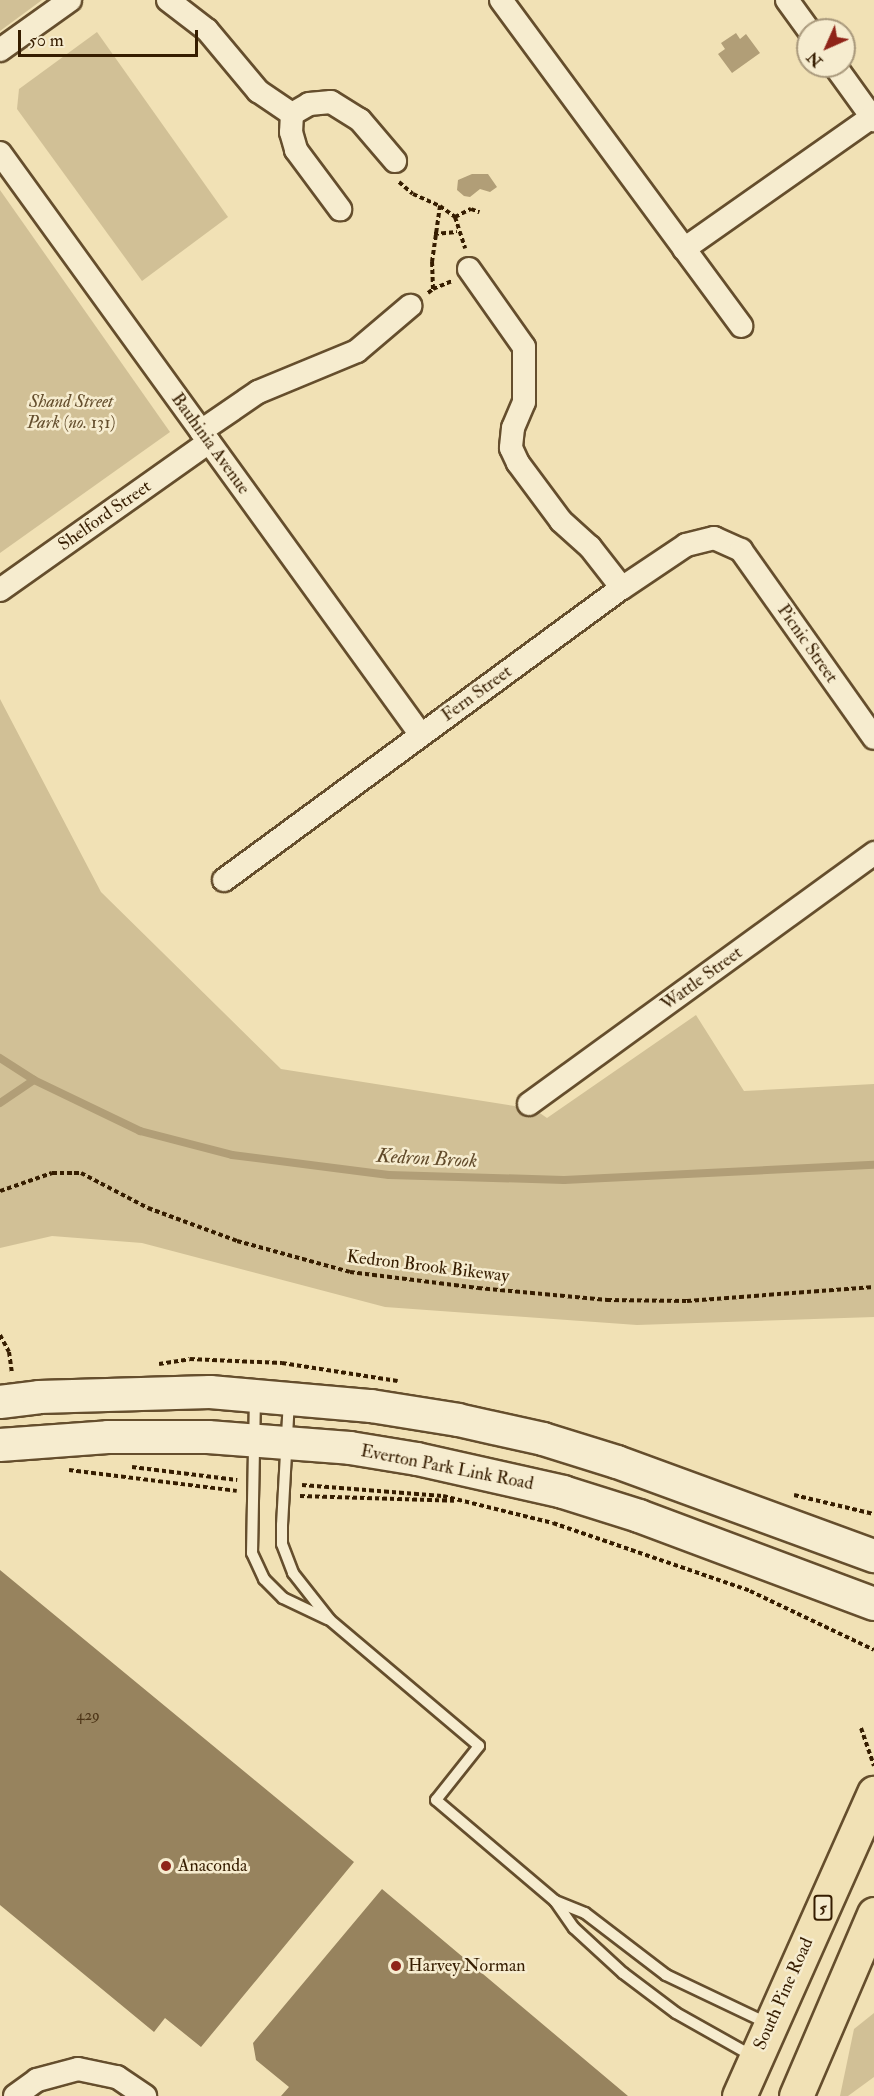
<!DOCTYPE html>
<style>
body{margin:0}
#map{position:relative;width:874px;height:2096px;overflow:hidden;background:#f1e1b5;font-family:"IM FELL Double Pica",serif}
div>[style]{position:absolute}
.green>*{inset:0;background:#d1c096}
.water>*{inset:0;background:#b19e77}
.stream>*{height:8px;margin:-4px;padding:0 4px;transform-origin:4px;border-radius:4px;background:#b19e77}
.building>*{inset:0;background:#97835e}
.path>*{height:4px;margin-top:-2px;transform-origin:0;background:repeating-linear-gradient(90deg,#361d00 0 4.5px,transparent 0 7.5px)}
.roads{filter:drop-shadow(2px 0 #654e2d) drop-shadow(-2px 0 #654e2d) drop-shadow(0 2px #654e2d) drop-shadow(0 -2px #654e2d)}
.service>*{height:10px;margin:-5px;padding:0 5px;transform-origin:5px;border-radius:5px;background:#f6eccf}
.minor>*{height:22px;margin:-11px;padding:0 11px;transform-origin:11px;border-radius:11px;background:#f6eccf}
.secondary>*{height:32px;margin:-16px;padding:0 16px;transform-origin:16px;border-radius:16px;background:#f6eccf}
.trunk>*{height:33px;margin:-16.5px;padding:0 16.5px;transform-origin:16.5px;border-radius:16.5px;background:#f1e1b5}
.dots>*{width:16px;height:16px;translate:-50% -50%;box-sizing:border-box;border:3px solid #f6eccf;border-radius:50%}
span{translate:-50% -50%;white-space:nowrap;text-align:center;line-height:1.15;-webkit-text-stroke:5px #f6eccf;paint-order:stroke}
.number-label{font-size:15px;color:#4e3618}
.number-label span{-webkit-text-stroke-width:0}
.shield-label span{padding:2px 4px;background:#f6eccf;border:2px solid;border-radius:4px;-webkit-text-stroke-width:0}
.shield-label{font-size:16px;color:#361d00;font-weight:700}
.park-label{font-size:18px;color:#644e2d;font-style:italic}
.street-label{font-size:18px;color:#361d00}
.poi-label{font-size:18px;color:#361d00}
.left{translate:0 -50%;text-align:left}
.water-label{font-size:20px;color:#614a2a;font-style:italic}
.north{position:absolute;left:796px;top:18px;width:60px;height:60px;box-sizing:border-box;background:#f6eccf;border:2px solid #a9997c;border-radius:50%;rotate:225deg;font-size:16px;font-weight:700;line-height:24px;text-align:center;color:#361d00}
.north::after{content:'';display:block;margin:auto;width:21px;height:27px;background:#8f2418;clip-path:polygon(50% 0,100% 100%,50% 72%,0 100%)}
.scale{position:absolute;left:18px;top:30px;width:180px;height:27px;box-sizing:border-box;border:3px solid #361d00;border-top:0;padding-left:8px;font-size:18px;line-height:21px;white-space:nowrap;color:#361d00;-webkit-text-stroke:4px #f6eccf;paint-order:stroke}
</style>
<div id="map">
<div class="green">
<div style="clip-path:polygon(0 0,42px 0,0 31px)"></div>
<div style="clip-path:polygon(97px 32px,228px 217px,142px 281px,17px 109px,19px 89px)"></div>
<div style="clip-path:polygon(0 190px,170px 432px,0 553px)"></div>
<div style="clip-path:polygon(0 699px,101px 892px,281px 1069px,534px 1109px,547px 1118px,696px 1015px,744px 1091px,874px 1084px,874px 1317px,637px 1325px,385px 1307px,142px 1243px,52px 1236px,0 1248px)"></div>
<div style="clip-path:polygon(874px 2013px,874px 2077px,848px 2096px,840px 2096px,854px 2029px)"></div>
</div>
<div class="water">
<div style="clip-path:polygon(736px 33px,740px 39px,746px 34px,760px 53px,732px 73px,718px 54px,725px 49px,721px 43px)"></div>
<div style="clip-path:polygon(472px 174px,488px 174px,497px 187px,490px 192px,480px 189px,470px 197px,464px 196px,457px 190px,458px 180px)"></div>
</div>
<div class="stream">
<div style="left:0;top:1058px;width:40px;rotate:32.9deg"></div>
<div style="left:34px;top:1080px;width:118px;rotate:25.7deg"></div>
<div style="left:140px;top:1131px;width:95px;rotate:14.6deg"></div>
<div style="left:232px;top:1155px;width:158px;rotate:7.3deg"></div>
<div style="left:389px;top:1175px;width:175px;rotate:1.6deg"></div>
<div style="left:564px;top:1180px;width:310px;rotate:-2.8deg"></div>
<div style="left:0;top:1103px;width:41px;rotate:-34.1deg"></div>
</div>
<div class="building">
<div style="clip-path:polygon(0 1570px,354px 1862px,201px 2047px,165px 2018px,154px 2032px,0 1905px)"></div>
<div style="clip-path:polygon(382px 1889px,628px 2096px,281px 2096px,289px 2087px,256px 2060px,253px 2043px)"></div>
</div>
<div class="path">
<div style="left:399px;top:182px;width:18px;rotate:41deg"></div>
<div style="left:413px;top:194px;width:30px;rotate:24deg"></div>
<div style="left:455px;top:217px;width:18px;rotate:-27deg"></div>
<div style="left:471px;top:209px;width:9px;rotate:21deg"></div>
<div style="left:434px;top:234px;width:23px;rotate:-5deg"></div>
<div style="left:433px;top:289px;width:21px;rotate:-23deg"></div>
<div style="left:428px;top:293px;width:6px;rotate:-39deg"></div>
<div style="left:433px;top:289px;width:27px;rotate:-92deg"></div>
<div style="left:432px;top:262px;width:57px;rotate:-81.9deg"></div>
<div style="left:440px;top:206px;width:19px;rotate:36deg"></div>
<div style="left:455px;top:217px;width:33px;rotate:72deg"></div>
<div style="left:0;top:1191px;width:55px;rotate:-19.1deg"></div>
<div style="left:52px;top:1173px;width:29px"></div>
<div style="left:81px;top:1173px;width:76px;rotate:27.6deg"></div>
<div style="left:148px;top:1208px;width:95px;rotate:20.3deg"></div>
<div style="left:237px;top:1241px;width:117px;rotate:15.3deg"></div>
<div style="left:350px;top:1272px;width:129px;rotate:7.1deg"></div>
<div style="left:478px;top:1288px;width:130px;rotate:5.3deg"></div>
<div style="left:607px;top:1300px;width:80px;rotate:0.7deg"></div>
<div style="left:687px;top:1301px;width:188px;rotate:-4.3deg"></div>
<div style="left:0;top:1335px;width:19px;rotate:62deg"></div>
<div style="left:9px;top:1352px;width:21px;rotate:82deg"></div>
<div style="left:159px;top:1364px;width:31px;rotate:-9deg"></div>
<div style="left:190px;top:1359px;width:92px;rotate:2.5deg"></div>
<div style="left:282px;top:1363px;width:117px;rotate:8.8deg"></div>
<div style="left:132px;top:1467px;width:106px;rotate:7.1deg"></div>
<div style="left:69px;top:1470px;width:169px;rotate:7.1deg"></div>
<div style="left:302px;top:1485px;width:141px;rotate:4.5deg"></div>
<div style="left:443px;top:1496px;width:113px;rotate:13.8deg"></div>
<div style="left:553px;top:1523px;width:208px;rotate:19deg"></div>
<div style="left:750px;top:1591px;width:137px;rotate:25.4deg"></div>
<div style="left:794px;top:1495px;width:82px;rotate:13.4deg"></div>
<div style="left:300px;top:1496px;width:155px;rotate:1.8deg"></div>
<div style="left:861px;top:1728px;width:40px;rotate:71.1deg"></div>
</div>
<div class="roads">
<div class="service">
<div style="left:255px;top:1397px;width:156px;rotate:91.1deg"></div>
<div style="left:252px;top:1553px;width:29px;rotate:65deg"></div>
<div style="left:264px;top:1579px;width:27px;rotate:45deg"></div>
<div style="left:283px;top:1598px;width:49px;rotate:25.5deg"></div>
<div style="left:289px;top:1400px;width:125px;rotate:93.2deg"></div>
<div style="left:282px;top:1525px;width:19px;rotate:90deg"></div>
<div style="left:282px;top:1544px;width:31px;rotate:69deg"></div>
<div style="left:293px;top:1573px;width:60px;rotate:51.8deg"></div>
<div style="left:330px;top:1620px;width:195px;rotate:40.2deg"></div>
<div style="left:479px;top:1746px;width:69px;rotate:128.5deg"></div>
<div style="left:436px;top:1800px;width:156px;rotate:40.3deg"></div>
<div style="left:555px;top:1901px;width:33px;rotate:55deg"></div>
<div style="left:574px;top:1928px;width:67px;rotate:42.6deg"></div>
<div style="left:623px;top:1973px;width:66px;rotate:37deg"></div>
<div style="left:676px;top:2013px;width:90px;rotate:29.4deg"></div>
<div style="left:555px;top:1901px;width:32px;rotate:22deg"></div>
<div style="left:585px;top:1913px;width:102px;rotate:37.4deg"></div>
<div style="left:666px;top:1975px;width:114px;rotate:25.4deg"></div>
</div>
<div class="minor">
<div style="left:168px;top:0;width:49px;rotate:37.6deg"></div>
<div style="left:207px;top:30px;width:80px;rotate:50.1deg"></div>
<div style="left:258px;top:91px;width:41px;rotate:34.1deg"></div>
<div style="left:292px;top:114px;width:20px;rotate:-30deg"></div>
<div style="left:309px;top:104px;width:22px;rotate:-5deg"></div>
<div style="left:331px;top:102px;width:34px;rotate:32deg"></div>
<div style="left:360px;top:120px;width:54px;rotate:49.5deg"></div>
<div style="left:501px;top:0;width:405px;rotate:53.6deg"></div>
<div style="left:787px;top:0;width:37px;rotate:54deg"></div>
<div style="left:0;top:50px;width:86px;rotate:-35.5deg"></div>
<div style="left:835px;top:66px;width:67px;rotate:54.2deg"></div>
<div style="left:292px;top:114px;width:18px;rotate:93deg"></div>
<div style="left:291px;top:132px;width:19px;rotate:74deg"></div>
<div style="left:296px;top:150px;width:74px;rotate:53.3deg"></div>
<div style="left:0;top:153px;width:718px;rotate:54.12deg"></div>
<div style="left:684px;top:249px;width:230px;rotate:-35.1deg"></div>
<div style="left:469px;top:269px;width:95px;rotate:54.8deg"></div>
<div style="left:524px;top:347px;width:55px;rotate:90deg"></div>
<div style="left:524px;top:402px;width:28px;rotate:113deg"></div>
<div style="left:513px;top:428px;width:20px;rotate:96deg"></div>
<div style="left:511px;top:448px;width:17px;rotate:65deg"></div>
<div style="left:518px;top:463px;width:72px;rotate:53.4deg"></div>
<div style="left:561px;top:521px;width:39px;rotate:42deg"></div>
<div style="left:590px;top:547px;width:52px;rotate:52deg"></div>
<div style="left:201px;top:431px;width:69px;rotate:-34.4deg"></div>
<div style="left:258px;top:392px;width:107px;rotate:-22.5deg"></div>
<div style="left:357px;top:351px;width:70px;rotate:-40.3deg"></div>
<div style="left:0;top:590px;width:256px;rotate:-35.3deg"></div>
<div style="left:224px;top:880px;width:494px;rotate:-36.3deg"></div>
<div style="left:622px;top:588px;width:77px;rotate:-33.9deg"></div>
<div style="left:686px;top:545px;width:29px;rotate:-14deg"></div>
<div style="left:714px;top:538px;width:30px;rotate:24deg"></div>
<div style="left:741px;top:550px;width:230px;rotate:54.7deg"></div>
<div style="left:529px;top:1104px;width:427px;rotate:-36deg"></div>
<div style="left:15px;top:2096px;width:27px;rotate:-36deg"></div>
<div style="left:37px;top:2080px;width:42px;rotate:-15deg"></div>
<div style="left:78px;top:2069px;width:40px;rotate:12deg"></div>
<div style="left:117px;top:2077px;width:34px;rotate:34deg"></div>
</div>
<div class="secondary">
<div style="left:0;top:1402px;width:39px;rotate:-7deg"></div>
<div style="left:39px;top:1397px;width:171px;rotate:-1.7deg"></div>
<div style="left:210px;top:1392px;width:162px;rotate:5deg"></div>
<div style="left:371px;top:1406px;width:88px;rotate:9.1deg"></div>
<div style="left:458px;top:1420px;width:87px;rotate:12.6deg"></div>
<div style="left:543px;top:1439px;width:77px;rotate:17.3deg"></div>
<div style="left:617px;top:1462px;width:274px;rotate:20.1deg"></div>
<div style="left:0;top:1445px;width:108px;rotate:-4.2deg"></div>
<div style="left:108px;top:1437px;width:100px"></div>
<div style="left:208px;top:1437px;width:142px;rotate:4.4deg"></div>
<div style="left:350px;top:1448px;width:68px;rotate:9.3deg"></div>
<div style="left:417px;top:1459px;width:150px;rotate:12.7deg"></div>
<div style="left:563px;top:1492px;width:80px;rotate:17.5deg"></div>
<div style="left:639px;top:1516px;width:251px;rotate:20.5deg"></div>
</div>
<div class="trunk">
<div style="left:739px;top:2096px;width:332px;rotate:-66deg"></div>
<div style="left:796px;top:2096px;width:198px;rotate:-66.8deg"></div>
</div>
</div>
<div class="dots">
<div style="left:166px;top:1866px;background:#8f2418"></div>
<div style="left:396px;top:1966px;background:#8f2418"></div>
</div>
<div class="number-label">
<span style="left:88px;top:1716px">429</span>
</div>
<div class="shield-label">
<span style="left:823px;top:1908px">5</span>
</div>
<div class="park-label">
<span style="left:71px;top:413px">Shand Street<br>Park (no. 131)</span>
</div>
<div class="street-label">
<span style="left:210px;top:444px;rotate:54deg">Bauhinia Avenue</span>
<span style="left:105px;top:516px;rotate:-35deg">Shelford Street</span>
<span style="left:807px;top:644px;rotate:55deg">Picnic Street</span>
<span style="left:477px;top:694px;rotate:-36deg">Fern Street</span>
<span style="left:702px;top:979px;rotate:-36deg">Wattle Street</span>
<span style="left:428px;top:1267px;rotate:7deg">Kedron Brook Bikeway</span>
<span style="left:447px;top:1468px;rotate:11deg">Everton Park Link Road</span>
<span style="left:784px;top:1994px;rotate:-66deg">South Pine Road</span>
</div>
<div class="poi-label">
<span class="left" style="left:178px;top:1866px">Anaconda</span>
<span class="left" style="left:408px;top:1966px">Harvey Norman</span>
</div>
<div class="water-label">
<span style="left:427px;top:1158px;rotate:3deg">Kedron Brook</span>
</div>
<div class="north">N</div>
<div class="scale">50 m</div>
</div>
